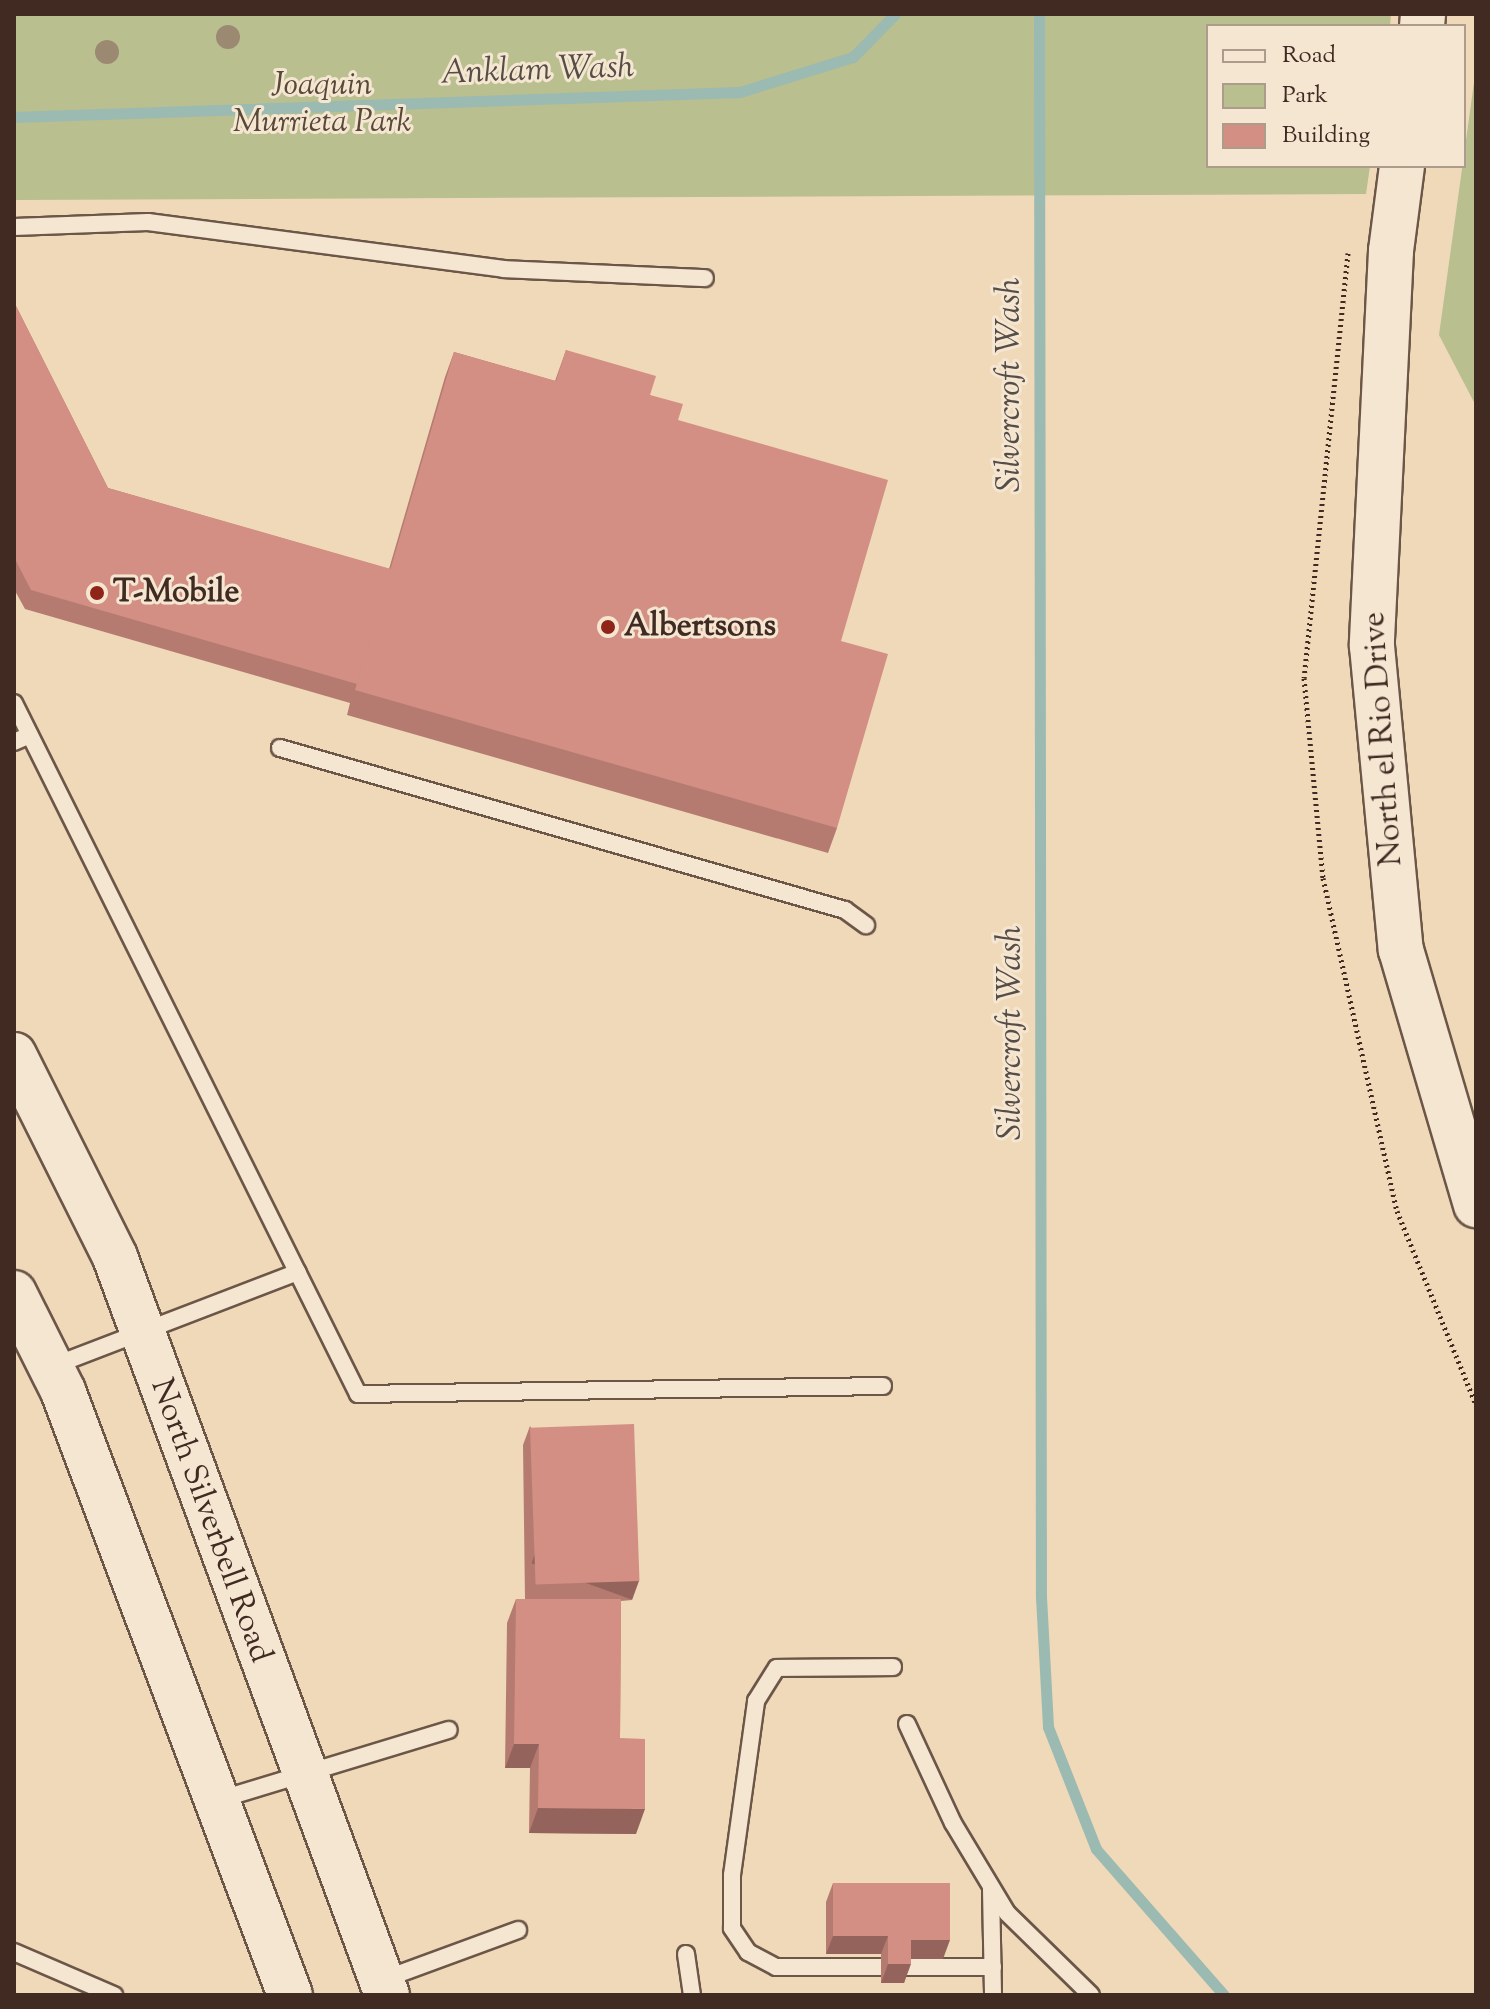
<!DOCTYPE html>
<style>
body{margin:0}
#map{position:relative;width:1490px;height:2009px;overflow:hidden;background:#efd9b9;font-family:"Sorts Mill Goudy",serif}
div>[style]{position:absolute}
.green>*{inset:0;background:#b9bf8f}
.stream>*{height:11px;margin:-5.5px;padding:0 5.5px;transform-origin:5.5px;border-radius:5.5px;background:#9abab2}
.path>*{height:5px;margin-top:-2.5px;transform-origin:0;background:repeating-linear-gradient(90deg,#402a22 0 2px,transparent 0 6px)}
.roads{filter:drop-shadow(2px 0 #6c5648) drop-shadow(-2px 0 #6c5648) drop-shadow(0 2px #6c5648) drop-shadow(0 -2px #6c5648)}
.lane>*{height:16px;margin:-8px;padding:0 8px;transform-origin:8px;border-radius:8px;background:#f5e6d2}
.secondary>*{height:44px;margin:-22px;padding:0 22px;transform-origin:22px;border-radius:22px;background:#f5e6d2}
.trees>*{width:24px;height:24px;margin:-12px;border-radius:50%;background:#9c8972}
.wall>*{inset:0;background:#b57b71}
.shaded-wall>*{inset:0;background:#94645c;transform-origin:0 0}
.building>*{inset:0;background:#d38f83;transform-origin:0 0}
.dots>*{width:22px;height:22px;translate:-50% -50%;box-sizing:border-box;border:4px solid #f5e6d2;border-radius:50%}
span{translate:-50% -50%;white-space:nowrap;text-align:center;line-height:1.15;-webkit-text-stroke:6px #f5e6d2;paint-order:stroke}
.park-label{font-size:32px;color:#584838;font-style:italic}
.poi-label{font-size:32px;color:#402a22;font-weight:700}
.left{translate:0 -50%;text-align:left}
.street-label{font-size:32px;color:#402a22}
.water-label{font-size:34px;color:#564e46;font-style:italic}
.frame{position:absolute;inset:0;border:16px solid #402a22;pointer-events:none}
.legend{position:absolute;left:1206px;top:24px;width:260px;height:144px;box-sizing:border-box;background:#f5e6d2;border:2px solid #ad9b8c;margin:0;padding:10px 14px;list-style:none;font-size:24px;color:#402a22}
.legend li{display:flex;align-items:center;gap:16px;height:40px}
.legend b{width:40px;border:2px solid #ad9b8c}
</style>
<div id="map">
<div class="green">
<div style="clip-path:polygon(14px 14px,1391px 14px,1390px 26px,1208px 26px,1208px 166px,1370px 166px,1366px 194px,14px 200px)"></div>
<div style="clip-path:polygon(1476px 68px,1476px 406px,1439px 335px)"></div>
</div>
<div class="stream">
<div style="left:1039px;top:14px;width:1583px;rotate:89.93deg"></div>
<div style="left:1041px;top:1597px;width:130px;rotate:86.9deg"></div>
<div style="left:1048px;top:1727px;width:131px;rotate:68.5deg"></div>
<div style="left:1096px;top:1849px;width:194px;rotate:48.8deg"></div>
<div style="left:14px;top:117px;width:726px;rotate:-1.97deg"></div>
<div style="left:740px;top:92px;width:118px;rotate:-17.2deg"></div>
<div style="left:853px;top:57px;width:60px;rotate:-45.7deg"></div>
</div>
<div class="path">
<div style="left:1348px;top:253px;width:427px;rotate:95.9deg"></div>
<div style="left:1304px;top:678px;width:201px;rotate:84.6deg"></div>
<div style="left:1323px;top:878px;width:341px;rotate:77.5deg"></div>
<div style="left:1397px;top:1211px;width:209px;rotate:67.8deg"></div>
</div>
<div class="roads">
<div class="lane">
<div style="left:14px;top:227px;width:134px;rotate:-2.1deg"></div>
<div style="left:148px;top:222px;width:359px;rotate:7.5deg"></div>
<div style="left:504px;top:269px;width:201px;rotate:2.6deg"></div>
<div style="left:14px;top:703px;width:772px;rotate:63.53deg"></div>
<div style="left:358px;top:1394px;width:525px;rotate:-0.87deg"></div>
<div style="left:14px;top:742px;width:17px;rotate:-24deg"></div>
<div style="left:280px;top:748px;width:588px;rotate:16deg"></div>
<div style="left:845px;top:910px;width:26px;rotate:36deg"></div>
<div style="left:53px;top:1366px;width:262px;rotate:-21deg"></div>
<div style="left:907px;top:1724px;width:109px;rotate:65.1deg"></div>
<div style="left:953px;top:1823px;width:105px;rotate:59deg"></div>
<div style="left:1007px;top:1913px;width:117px;rotate:44.3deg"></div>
<div style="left:218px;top:1800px;width:241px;rotate:-16.9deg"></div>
<div style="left:991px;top:1889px;width:106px;rotate:88.9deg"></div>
<div style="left:14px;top:1952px;width:109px;rotate:23.3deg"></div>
<div style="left:686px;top:1954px;width:41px;rotate:81.7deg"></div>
<div style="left:881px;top:1967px;width:105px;rotate:180deg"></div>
<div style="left:776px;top:1967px;width:32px;rotate:-152deg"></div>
<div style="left:748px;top:1952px;width:29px;rotate:-124deg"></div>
<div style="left:732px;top:1928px;width:53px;rotate:-90deg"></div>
<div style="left:732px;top:1875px;width:176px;rotate:-82.1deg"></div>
<div style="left:756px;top:1701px;width:39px;rotate:-58deg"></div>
<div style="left:777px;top:1668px;width:116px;rotate:-0.5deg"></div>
<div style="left:904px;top:1967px;width:89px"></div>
<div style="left:382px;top:1980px;width:145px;rotate:-20.2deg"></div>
</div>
<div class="secondary">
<div style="left:1422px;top:26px;width:12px;rotate:-85deg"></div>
<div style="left:1402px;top:166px;width:86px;rotate:97.4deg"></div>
<div style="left:1391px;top:251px;width:395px;rotate:92.8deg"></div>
<div style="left:1372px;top:646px;width:305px;rotate:84.6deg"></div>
<div style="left:1401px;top:950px;width:266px;rotate:73.6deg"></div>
<div style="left:14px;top:1055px;width:226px;rotate:63.4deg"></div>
<div style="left:115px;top:1257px;width:787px;rotate:69.77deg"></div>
<div style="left:14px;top:1293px;width:110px;rotate:63.4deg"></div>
<div style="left:63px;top:1391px;width:645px;rotate:69.4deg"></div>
</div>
</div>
<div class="trees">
<div style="left:228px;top:37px"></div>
<div style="left:107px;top:52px"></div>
</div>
<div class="wall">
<div style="clip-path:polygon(14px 302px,108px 488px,389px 569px,445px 377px,454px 352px,555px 381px,566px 350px,650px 395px,678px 420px,841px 641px,837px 828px,828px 853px,347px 715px,350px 703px,25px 609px,14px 589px)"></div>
<div style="clip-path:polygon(530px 1426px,632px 1600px,621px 1601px,620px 1738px,636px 1834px,529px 1833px,530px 1768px,505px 1768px,507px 1623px,516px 1599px,525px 1599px,523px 1445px)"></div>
<div style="clip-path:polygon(833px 1883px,943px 1959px,911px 1959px,904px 1983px,881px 1983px,881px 1954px,826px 1954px,826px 1902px)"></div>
</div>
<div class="shaded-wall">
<div style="left:639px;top:1581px;width:20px;height:107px;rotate:110deg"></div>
<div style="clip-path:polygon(514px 1744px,539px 1744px,530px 1768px,505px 1768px)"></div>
<div style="clip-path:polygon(538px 1808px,645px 1809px,636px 1834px,529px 1833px)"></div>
<div style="clip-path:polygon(833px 1936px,888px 1936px,881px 1954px,826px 1954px)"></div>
<div style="clip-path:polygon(911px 1940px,950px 1940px,943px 1959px,904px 1959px)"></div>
<div style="clip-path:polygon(888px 1964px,911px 1964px,904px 1983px,881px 1983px)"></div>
</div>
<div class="building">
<div style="clip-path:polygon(14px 302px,108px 488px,391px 569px,357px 684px,31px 590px,14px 557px)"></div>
<div style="clip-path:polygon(566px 350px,656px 376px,650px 395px,683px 404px,678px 420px,888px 480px,841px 641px,888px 654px,837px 828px,355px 690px,454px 352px,556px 381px)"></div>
<div style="left:634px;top:1424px;width:157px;height:104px;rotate:88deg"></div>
<div style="clip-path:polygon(516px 1599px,621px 1599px,620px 1738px,645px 1739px,645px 1809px,538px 1808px,539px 1744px,514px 1744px)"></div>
<div style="clip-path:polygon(833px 1883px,950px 1883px,950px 1940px,911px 1940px,911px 1964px,888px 1964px,888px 1936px,833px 1936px)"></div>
</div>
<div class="dots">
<div style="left:97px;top:593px;background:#8f2418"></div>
<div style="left:608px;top:627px;background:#8f2418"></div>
</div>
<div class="park-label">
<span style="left:322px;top:105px">Joaquin<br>Murrieta Park</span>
</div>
<div class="poi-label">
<span class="left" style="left:113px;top:593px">T-Mobile</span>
<span class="left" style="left:624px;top:627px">Albertsons</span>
</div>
<div class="street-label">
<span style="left:1384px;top:739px;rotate:-94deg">North el Rio Drive</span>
<span style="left:210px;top:1521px;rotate:70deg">North Silverbell Road</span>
</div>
<div class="water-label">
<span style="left:537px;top:71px;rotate:-2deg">Anklam Wash</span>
<span style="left:1011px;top:385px;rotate:-90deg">Silvercroft Wash</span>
<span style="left:1012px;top:1033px;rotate:-90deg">Silvercroft Wash</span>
</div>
<div class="frame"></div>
<ul class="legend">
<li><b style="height:10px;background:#f5e6d2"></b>Road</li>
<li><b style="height:22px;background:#b9bf8f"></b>Park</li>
<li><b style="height:22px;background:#d38f83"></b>Building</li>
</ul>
</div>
